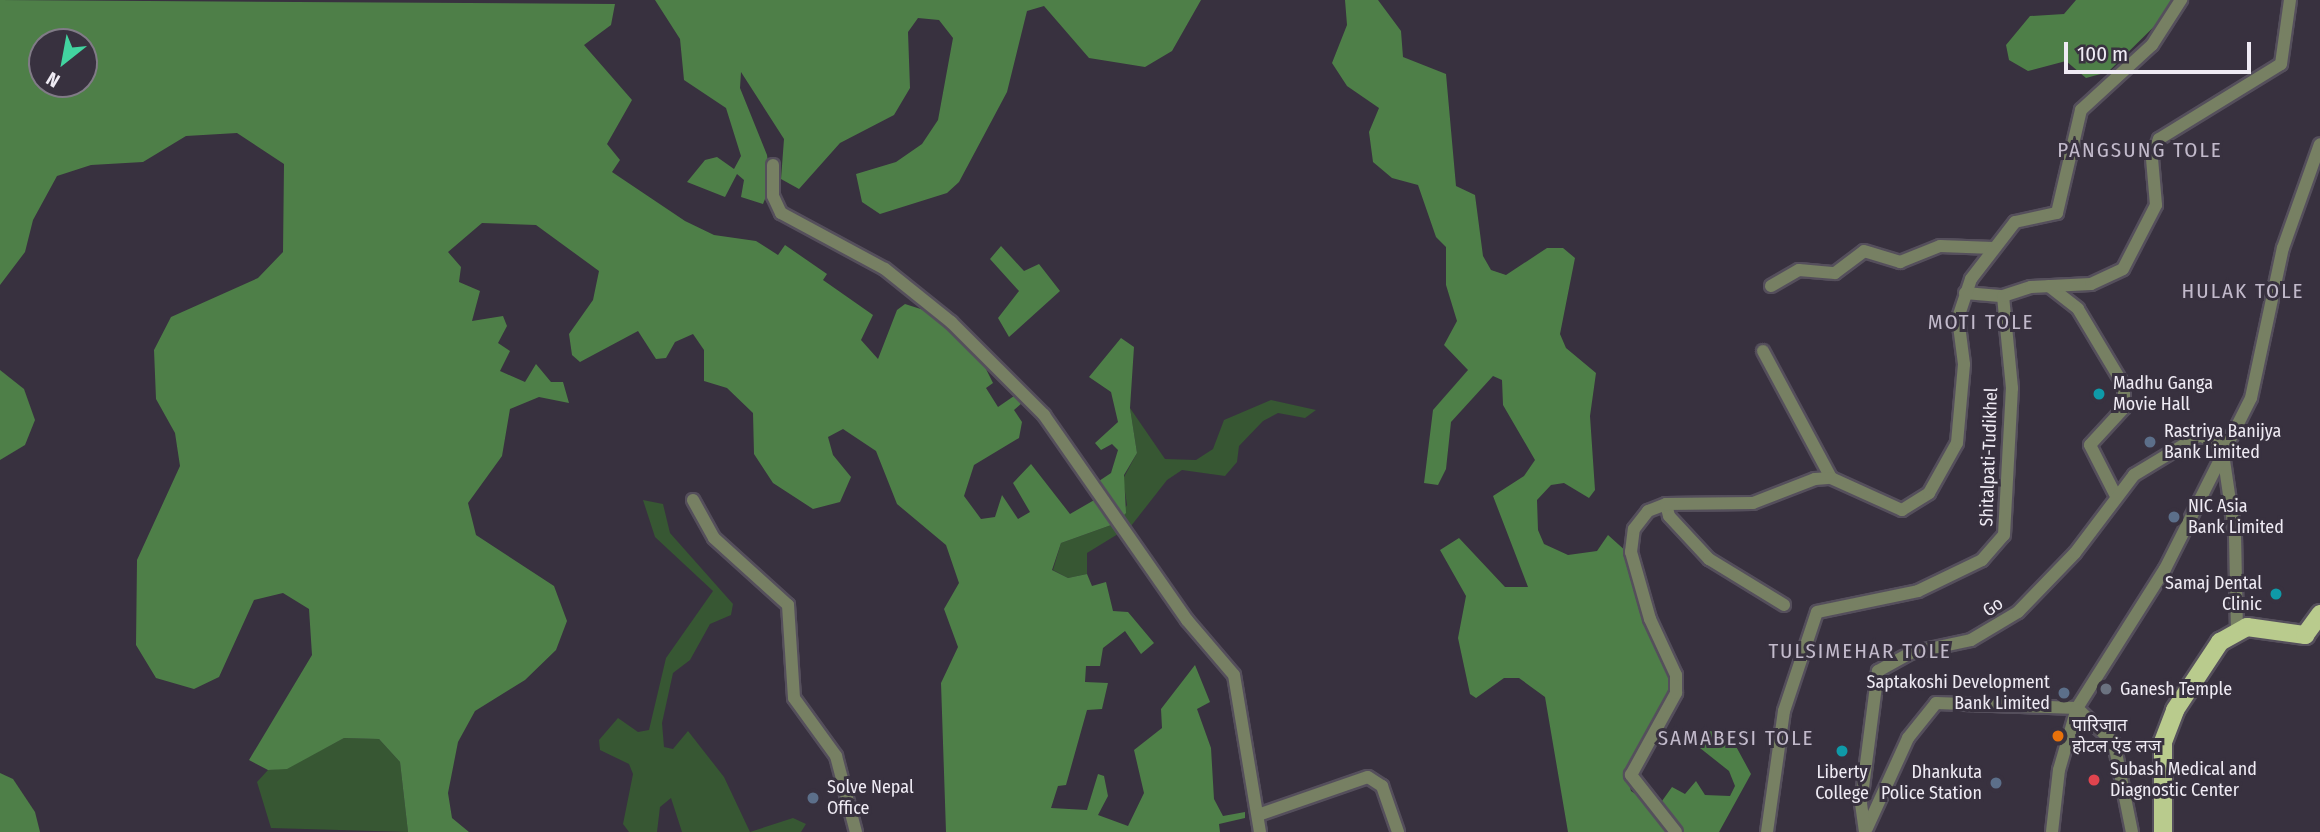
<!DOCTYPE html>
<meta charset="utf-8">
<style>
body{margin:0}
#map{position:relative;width:2320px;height:832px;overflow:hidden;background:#38313f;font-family:"Fira Sans Condensed","Noto Sans Devanagari",sans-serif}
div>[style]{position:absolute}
.green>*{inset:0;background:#375733}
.forest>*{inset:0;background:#4e7f48}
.roads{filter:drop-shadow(2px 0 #554f5c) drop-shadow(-2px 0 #554f5c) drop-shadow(0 2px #554f5c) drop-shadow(0 -2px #554f5c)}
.minor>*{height:12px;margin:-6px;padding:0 6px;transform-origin:6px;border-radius:6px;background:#778063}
.primary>*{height:18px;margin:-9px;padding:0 9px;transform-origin:9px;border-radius:9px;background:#b9cb8d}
.dots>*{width:19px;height:19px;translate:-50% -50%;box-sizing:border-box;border:4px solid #38313f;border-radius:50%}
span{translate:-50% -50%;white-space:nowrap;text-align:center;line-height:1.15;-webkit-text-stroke:6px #38313f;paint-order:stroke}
.poi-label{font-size:18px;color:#efebf4}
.left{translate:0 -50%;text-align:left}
.right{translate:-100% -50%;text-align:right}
.street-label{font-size:18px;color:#efebf4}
.quarter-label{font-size:21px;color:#c2bacb;letter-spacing:2px}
.north{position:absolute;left:28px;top:28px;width:70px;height:70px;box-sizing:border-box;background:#38313f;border:2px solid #817b87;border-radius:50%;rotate:211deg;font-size:19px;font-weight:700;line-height:28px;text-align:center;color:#efebf4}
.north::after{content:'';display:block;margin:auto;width:24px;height:32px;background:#42d4a0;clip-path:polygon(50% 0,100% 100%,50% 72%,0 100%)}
.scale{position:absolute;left:2064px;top:42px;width:187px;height:32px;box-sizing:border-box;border:4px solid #efebf4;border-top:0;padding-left:9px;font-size:21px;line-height:24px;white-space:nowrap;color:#efebf4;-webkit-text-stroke:5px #38313f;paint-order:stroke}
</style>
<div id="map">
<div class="green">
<div style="clip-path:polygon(1271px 400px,1316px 410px,1305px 418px,1278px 413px,1263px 421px,1239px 446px,1237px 462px,1225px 476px,1182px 470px,1167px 480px,1131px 526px,1087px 553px,1087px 574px,1068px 578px,1053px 570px,1061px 543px,1114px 524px,1127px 505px,1123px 479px,1137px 453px,1130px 408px,1165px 459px,1196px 460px,1213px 449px,1224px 420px)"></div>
<div style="clip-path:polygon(643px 500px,663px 504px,670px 533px,733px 604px,731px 615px,710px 624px,690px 660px,673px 673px,662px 723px,664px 747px,673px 749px,688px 731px,724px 777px,750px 832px,793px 818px,806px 824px,801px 832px,682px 832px,671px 798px,660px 807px,657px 832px,629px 832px,623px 824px,633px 774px,629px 764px,600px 750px,599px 740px,618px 718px,638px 732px,649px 730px,666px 658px,713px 591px,655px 537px)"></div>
<div style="clip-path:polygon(344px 738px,379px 739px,400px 762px,408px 832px,271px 828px,257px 782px,268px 770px,287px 768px)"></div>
</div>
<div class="forest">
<div style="clip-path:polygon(evenodd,0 0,615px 4px,611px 25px,584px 45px,632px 100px,607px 144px,620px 160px,612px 172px,685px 221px,714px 235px,756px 241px,778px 255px,785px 245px,827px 274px,823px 280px,873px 315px,861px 340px,878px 359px,897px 310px,905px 304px,930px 312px,983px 363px,993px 383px,986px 388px,998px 407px,1014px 396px,1022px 403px,1014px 410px,1022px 422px,1019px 438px,974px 465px,964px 496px,981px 519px,995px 517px,1002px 495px,1018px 519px,1030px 512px,1013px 483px,1031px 464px,1070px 514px,1096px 499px,1114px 524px,1061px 543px,1052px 570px,1068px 578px,1087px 574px,1092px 586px,1106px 582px,1113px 611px,1128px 612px,1154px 643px,1141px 654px,1125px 631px,1103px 648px,1100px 666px,1086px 666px,1085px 682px,1108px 683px,1102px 709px,1087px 710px,1066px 785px,1058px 786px,1051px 808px,1087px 810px,1098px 774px,1104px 776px,1108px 796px,1098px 815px,1128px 826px,1144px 793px,1134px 750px,1162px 728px,1161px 709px,1195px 665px,1210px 702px,1197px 709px,1211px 748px,1214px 799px,1223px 816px,1245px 812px,1245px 818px,1219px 824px,1220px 832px,946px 832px,941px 683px,958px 647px,944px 609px,959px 583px,946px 545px,897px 504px,876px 451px,843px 429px,828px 437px,833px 455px,851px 477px,840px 502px,813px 509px,773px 483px,754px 454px,753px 413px,727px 388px,704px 381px,704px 350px,693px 334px,675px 342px,666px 358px,656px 359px,638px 331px,580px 362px,572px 355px,569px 334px,593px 300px,599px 271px,536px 225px,482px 223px,448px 252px,461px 267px,459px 282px,480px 291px,472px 321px,503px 316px,507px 326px,498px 343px,510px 351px,500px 371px,525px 382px,536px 364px,551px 382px,563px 382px,569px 403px,539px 397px,510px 409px,502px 456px,468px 503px,476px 535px,554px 586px,567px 621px,556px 650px,525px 680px,475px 711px,458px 742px,448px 793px,452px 818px,469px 832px,408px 832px,400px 762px,379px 739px,344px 738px,287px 769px,268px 770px,249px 760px,312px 655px,309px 609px,283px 593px,254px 600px,219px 677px,194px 689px,156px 678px,136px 645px,137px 560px,180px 466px,175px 433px,156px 399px,154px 350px,171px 317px,258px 278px,283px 252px,284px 164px,237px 133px,186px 136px,143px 162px,91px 165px,57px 176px,33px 220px,25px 252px,0 285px,0 0,42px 42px,84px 42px,84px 84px,42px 84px,42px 42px)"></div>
<div style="clip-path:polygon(655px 0,1201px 0,1172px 51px,1145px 67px,1089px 58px,1044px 6px,1027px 11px,1007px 92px,959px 182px,947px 193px,880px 214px,862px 202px,856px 174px,896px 162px,922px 144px,938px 120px,953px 38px,939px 20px,918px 18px,908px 32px,910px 88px,894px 115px,840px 143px,799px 189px,781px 179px,784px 139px,741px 72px,740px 88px,767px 155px,771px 184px,763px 204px,741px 197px,744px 180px,737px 174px,725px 197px,687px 182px,705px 160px,717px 157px,734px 169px,741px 156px,726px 108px,684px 80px,680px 39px)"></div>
<div style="clip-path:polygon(1345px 0,1378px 0,1401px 31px,1403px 57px,1446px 74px,1456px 186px,1475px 195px,1483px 256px,1491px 270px,1506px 275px,1547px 248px,1563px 248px,1575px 258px,1560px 334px,1566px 348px,1596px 373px,1590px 416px,1595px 490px,1589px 498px,1564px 483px,1551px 485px,1537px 500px,1538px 530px,1544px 544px,1568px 555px,1597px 551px,1608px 535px,1628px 553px,1676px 661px,1672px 699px,1626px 771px,1631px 791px,1657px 808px,1672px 787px,1685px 794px,1696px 781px,1705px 795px,1730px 796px,1735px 786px,1729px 771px,1700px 748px,1709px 731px,1717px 732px,1732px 739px,1751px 774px,1719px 832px,1568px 832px,1545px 697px,1519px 678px,1504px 678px,1476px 698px,1470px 694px,1458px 638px,1466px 596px,1440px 550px,1459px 538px,1505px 587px,1528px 587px,1493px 496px,1524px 476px,1535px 460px,1503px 405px,1502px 380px,1493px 376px,1451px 422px,1446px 469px,1438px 485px,1424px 483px,1433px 410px,1468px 370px,1444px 345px,1457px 321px,1446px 285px,1446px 247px,1436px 237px,1418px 185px,1392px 178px,1373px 162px,1369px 132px,1379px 108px,1347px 86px,1332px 63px,1347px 25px)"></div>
<div style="clip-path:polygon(2076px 0,2181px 0,2108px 72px,2086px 78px,2066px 61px,2028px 71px,2009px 60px,2006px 45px,2030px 16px,2064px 14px)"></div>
<div style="clip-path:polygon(1001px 246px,1024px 271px,1039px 264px,1060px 291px,1009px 337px,998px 318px,1019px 291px,990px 259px)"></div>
<div style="clip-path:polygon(1121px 338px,1134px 347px,1130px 408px,1137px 453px,1124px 475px,1126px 513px,1119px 520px,1096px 483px,1111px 473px,1118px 450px,1112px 444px,1101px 450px,1095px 443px,1118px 422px,1111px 392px,1089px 377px)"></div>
<div style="clip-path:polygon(0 370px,24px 389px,35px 420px,25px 445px,0 460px)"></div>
<div style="clip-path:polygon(0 773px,13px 779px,35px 812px,40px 832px,0 832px)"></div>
</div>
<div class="roads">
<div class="minor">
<div style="left:773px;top:165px;width:31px;rotate:90deg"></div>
<div style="left:773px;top:196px;width:19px;rotate:65deg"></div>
<div style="left:781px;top:213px;width:118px;rotate:28.3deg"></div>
<div style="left:885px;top:269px;width:85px;rotate:38.8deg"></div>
<div style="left:951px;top:322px;width:132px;rotate:45deg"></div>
<div style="left:1044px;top:415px;width:250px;rotate:55.1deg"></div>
<div style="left:1187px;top:620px;width:72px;rotate:49.5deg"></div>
<div style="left:1234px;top:675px;width:159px;rotate:80.6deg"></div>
<div style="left:1771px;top:286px;width:32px;rotate:-30deg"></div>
<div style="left:1799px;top:270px;width:36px;rotate:5deg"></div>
<div style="left:1835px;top:273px;width:36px;rotate:-37deg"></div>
<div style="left:1864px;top:251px;width:38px;rotate:17deg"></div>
<div style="left:1900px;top:262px;width:43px;rotate:-21.8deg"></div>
<div style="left:1940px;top:246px;width:53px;rotate:2.2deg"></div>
<div style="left:2049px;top:286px;width:37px;rotate:38deg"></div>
<div style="left:2078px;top:309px;width:90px;rotate:59.1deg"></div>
<div style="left:2124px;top:386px;width:22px;rotate:90deg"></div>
<div style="left:2124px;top:408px;width:50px;rotate:132.6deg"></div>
<div style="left:2090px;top:445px;width:55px;rotate:63deg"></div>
<div style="left:1965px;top:293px;width:38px;rotate:5deg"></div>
<div style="left:1763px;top:351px;width:144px;rotate:61.8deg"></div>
<div style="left:693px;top:500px;width:43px;rotate:61.1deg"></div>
<div style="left:714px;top:538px;width:100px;rotate:42.2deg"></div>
<div style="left:788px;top:605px;width:93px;rotate:86.3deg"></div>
<div style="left:794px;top:698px;width:72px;rotate:54.1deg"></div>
<div style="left:836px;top:756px;width:79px;rotate:75.3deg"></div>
<div style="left:1666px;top:504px;width:12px;rotate:76deg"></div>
<div style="left:1669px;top:516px;width:59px;rotate:47.1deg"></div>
<div style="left:1709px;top:559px;width:88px;rotate:31.5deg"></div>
<div style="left:1258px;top:815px;width:116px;rotate:-19.1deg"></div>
<div style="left:1368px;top:777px;width:17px;rotate:33deg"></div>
<div style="left:1382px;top:786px;width:49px;rotate:70.8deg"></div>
<div style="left:1867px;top:828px;width:99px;rotate:-65.5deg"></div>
<div style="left:1908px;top:738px;width:45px;rotate:-51.3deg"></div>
<div style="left:1936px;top:703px;width:141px;rotate:2deg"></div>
<div style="left:2077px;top:708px;width:51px;rotate:43.4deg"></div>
<div style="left:2114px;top:743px;width:91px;rotate:78.6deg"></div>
<div style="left:1676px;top:832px;width:73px;rotate:-128.3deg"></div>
<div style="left:1631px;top:775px;width:94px;rotate:-61.2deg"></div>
<div style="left:1676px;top:693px;width:18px;rotate:-90deg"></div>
<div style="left:1676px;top:675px;width:62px;rotate:-114.9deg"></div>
<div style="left:1650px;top:619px;width:70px;rotate:-105.8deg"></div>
<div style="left:1631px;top:552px;width:23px;rotate:-83deg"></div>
<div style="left:1634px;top:529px;width:23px;rotate:-52deg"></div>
<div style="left:1648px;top:511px;width:19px;rotate:-21deg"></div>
<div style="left:1666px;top:504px;width:87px;rotate:-0.7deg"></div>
<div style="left:1753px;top:503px;width:66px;rotate:-21.2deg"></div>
<div style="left:1815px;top:479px;width:16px;rotate:-4deg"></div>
<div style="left:1831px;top:478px;width:78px;rotate:24.3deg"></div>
<div style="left:1902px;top:510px;width:32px;rotate:-32deg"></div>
<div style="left:1929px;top:493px;width:57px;rotate:-60.8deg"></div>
<div style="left:1957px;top:443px;width:79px;rotate:-84.9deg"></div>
<div style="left:1964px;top:364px;width:46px;rotate:-97.4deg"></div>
<div style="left:1958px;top:318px;width:41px;rotate:-71.6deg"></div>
<div style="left:1971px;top:279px;width:72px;rotate:-52.3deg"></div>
<div style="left:2015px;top:222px;width:43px;rotate:-12.1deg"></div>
<div style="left:2057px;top:213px;width:106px;rotate:-76.9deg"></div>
<div style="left:2081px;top:110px;width:96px;rotate:-42.5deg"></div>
<div style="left:2152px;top:45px;width:54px;rotate:-57.2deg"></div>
<div style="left:1767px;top:832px;width:122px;rotate:-82deg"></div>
<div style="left:1784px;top:711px;width:104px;rotate:-71.6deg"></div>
<div style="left:1817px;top:612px;width:103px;rotate:-11.7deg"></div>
<div style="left:1918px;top:591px;width:71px;rotate:-25.8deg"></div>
<div style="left:1982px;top:560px;width:33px;rotate:-49deg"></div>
<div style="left:2004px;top:535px;width:147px;rotate:-86.9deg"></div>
<div style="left:2012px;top:388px;width:92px;rotate:-95.6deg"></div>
<div style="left:2003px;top:296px;width:29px;rotate:-18deg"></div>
<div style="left:2031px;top:287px;width:60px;rotate:-2.9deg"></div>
<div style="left:2091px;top:284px;width:35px;rotate:-25deg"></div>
<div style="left:2123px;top:269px;width:72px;rotate:-62.7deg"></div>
<div style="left:2156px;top:205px;width:47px;rotate:-94.9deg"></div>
<div style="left:2152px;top:158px;width:20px;rotate:-70deg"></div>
<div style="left:2159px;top:139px;width:143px;rotate:-31.6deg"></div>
<div style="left:2281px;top:64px;width:65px;rotate:-82deg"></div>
<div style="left:1865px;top:832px;width:29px;rotate:-98deg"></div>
<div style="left:1861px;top:803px;width:133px;rotate:-82.7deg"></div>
<div style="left:1878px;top:671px;width:37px;rotate:-29deg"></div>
<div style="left:1910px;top:653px;width:62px;rotate:-12deg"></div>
<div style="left:1971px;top:640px;width:55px;rotate:-30.8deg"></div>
<div style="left:2018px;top:612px;width:82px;rotate:-46deg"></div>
<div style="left:2075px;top:553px;width:98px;rotate:-52.9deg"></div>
<div style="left:2134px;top:475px;width:77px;rotate:-31.2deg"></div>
<div style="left:2200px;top:435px;width:25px;rotate:29deg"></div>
<div style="left:2222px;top:447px;width:89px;rotate:81.6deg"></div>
<div style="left:2235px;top:535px;width:96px;rotate:88.8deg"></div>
<div style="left:2052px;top:832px;width:62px;rotate:-83.6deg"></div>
<div style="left:2059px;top:770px;width:65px;rotate:-73.8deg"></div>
<div style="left:2077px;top:708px;width:165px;rotate:-57.7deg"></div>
<div style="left:2165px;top:569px;width:191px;rotate:-63.3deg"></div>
<div style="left:2251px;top:398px;width:153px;rotate:-78deg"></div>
<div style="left:2283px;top:248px;width:110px;rotate:-70.4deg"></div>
</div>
<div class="primary">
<div style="left:2163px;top:832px;width:90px;rotate:-90deg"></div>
<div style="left:2163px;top:742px;width:34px;rotate:-69deg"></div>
<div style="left:2175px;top:710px;width:82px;rotate:-56.5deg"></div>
<div style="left:2220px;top:642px;width:31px;rotate:-29deg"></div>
<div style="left:2247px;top:627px;width:59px;rotate:7.9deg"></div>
<div style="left:2305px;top:635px;width:26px;rotate:-54deg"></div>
</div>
</div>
<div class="dots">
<div style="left:2099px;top:394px;background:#0f9aa8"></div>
<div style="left:2150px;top:442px;background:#5c6f8a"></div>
<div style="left:2174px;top:517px;background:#5c6f8a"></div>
<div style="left:2276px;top:594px;background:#0f9aa8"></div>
<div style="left:2106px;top:689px;background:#6b7280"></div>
<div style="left:2064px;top:693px;background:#5c6f8a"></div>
<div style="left:2058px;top:736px;background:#e8710a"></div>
<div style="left:1842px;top:751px;background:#0f9aa8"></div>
<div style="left:2094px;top:780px;background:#e0444e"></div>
<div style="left:1996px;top:783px;background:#5c6f8a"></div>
<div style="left:813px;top:798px;background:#5c6f8a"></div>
</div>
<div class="poi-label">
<span class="left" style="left:2113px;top:394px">Madhu Ganga<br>Movie Hall</span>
<span class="left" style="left:2164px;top:442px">Rastriya Banijya<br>Bank Limited</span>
<span class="left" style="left:2188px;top:517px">NIC Asia<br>Bank Limited</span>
<span class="right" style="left:2262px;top:594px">Samaj Dental<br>Clinic</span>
<span class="right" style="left:2050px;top:693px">Saptakoshi Development<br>Bank Limited</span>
<span class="left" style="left:2120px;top:689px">Ganesh Temple</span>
<span class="left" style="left:2072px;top:736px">पारिजात<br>होटल एंड लज</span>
<span class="left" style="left:2110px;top:780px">Subash Medical and<br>Diagnostic Center</span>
<span style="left:1842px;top:783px">Liberty<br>College</span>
<span class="right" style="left:1982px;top:783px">Dhankuta<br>Police Station</span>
<span class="left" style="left:827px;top:798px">Solve Nepal<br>Office</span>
</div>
<div class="street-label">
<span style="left:1989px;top:457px;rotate:-88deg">Shitalpati-Tudikhel</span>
<span style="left:1993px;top:607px;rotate:-34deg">Go</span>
</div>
<div class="quarter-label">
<span style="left:2140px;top:150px">PANGSUNG TOLE</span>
<span style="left:2243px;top:291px">HULAK TOLE</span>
<span style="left:1981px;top:322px">MOTI TOLE</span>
<span style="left:1860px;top:651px">TULSIMEHAR TOLE</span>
<span style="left:1736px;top:738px">SAMABESI TOLE</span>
</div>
<div class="north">N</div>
<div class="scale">100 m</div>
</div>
